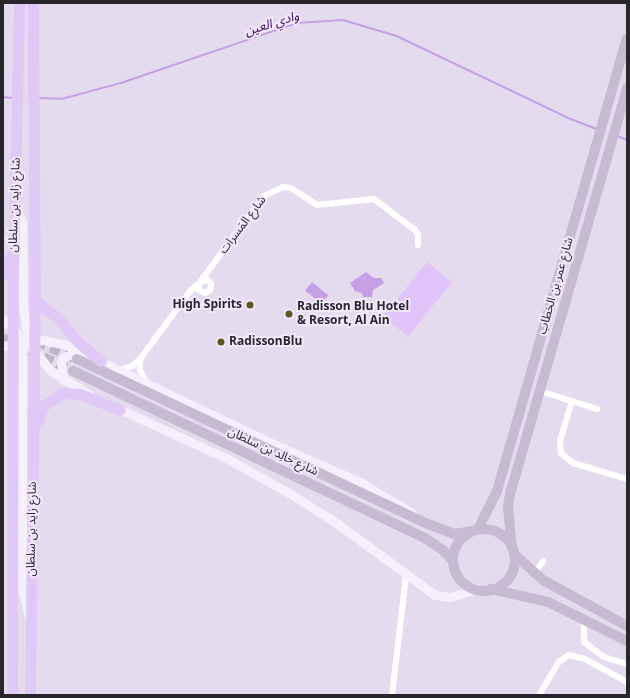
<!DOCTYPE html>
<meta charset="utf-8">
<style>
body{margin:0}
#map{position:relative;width:630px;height:698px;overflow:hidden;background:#e5dbef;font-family:Georgia,"Noto Sans Arabic",serif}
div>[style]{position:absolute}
.green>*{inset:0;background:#e1c4fa;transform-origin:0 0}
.water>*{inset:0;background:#c6a0e6;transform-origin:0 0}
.stream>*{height:1.5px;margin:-0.75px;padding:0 0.75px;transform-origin:0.75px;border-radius:0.75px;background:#c6a0e6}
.primary-tunnel>*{height:10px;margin-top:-5px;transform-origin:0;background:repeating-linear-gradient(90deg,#bfb7c8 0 10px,transparent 0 15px)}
.street>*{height:6px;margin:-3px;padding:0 3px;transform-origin:3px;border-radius:3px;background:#fff}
.secondary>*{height:9px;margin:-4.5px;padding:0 4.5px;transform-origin:4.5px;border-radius:4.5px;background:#f6effc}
.primary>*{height:10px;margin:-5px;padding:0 5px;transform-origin:5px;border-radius:5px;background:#c7bbd2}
.primary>.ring{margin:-5px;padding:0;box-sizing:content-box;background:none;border:10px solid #c7bbd2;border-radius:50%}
.highway>*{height:11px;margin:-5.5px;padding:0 5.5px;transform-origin:5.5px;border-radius:5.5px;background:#e0c9f6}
.dots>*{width:11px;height:11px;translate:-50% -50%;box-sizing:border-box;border:2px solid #f3e8fc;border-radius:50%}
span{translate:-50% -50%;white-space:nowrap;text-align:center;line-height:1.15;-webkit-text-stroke:4px #f3e8fc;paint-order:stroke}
.street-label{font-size:12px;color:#29252d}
.poi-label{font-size:12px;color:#29252d;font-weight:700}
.right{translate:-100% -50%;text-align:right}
.left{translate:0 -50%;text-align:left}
.water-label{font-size:13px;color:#410c5f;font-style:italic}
.frame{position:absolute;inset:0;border:4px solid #29252d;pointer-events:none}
</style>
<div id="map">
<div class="green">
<div style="left:427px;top:262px;width:32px;height:70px;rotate:39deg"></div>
</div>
<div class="water">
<div style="clip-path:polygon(366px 272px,374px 278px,381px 278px,384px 283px,373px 290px,372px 297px,363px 297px,362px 293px,355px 291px,350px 283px)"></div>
<div style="left:312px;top:282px;width:21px;height:11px;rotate:39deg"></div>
</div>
<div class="stream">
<div style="left:3px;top:97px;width:9px;rotate:6deg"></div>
<div style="left:38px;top:98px;width:24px;rotate:2deg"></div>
<div style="left:62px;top:99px;width:61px;rotate:-15.2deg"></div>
<div style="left:121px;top:83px;width:186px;rotate:-18.8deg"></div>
<div style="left:297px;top:23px;width:46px;rotate:-3.7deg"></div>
<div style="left:343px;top:20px;width:56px;rotate:16.5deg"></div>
<div style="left:397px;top:36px;width:193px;rotate:25.5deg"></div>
<div style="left:571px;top:119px;width:28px;rotate:21deg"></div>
<div style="left:618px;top:136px;width:10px;rotate:24deg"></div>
</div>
<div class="primary-tunnel">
<div style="left:3px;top:338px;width:77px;rotate:25.2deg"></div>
<div style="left:37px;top:341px;width:42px;rotate:25.3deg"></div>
</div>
<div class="street">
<div style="left:200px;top:282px;width:8px;rotate:-14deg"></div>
<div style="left:208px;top:280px;width:5px;rotate:53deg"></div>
<div style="left:211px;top:284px;width:6px;rotate:99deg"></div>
<div style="left:210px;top:290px;width:6px;rotate:149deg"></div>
<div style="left:205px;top:293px;width:7px;rotate:-153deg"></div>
<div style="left:199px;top:290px;width:6px;rotate:-90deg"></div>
<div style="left:199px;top:284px;width:2px;rotate:-63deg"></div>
<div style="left:200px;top:282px;width:5px;rotate:-53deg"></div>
<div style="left:203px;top:278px;width:102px;rotate:-53.4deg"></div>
<div style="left:264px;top:196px;width:21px;rotate:-25deg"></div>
<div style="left:283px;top:187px;width:8px;rotate:7deg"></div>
<div style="left:291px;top:188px;width:31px;rotate:33deg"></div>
<div style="left:317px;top:205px;width:57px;rotate:-6deg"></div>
<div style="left:374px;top:199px;width:51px;rotate:37.1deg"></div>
<div style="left:415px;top:230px;width:5px;rotate:53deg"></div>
<div style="left:418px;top:234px;width:11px;rotate:90deg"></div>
<div style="left:140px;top:359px;width:11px;rotate:90deg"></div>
<div style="left:140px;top:370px;width:13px;rotate:63deg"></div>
<div style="left:120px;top:370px;width:13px;rotate:-18deg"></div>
<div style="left:132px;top:366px;width:11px;rotate:-41deg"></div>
<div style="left:140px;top:359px;width:86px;rotate:-53.5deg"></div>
<div style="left:191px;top:290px;width:10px;rotate:-37deg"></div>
<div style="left:540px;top:391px;width:60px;rotate:17.5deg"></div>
<div style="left:572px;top:401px;width:42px;rotate:106.7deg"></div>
<div style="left:560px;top:441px;width:12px;rotate:85deg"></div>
<div style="left:561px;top:453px;width:16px;rotate:40deg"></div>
<div style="left:573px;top:463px;width:56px;rotate:16.5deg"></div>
<div style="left:534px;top:574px;width:16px;rotate:-55deg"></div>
<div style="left:584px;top:618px;width:24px;rotate:90deg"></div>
<div style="left:584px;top:642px;width:25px;rotate:37deg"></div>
<div style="left:604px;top:657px;width:24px;rotate:17deg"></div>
<div style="left:392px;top:695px;width:121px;rotate:-83.3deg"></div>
<div style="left:539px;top:695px;width:39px;rotate:-59deg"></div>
<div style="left:559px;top:662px;width:12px;rotate:-35deg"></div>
<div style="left:569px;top:655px;width:16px;rotate:14deg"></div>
<div style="left:585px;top:659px;width:48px;rotate:28.7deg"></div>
</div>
<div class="secondary">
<div style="left:15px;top:205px;width:18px;rotate:68deg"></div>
<div style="left:22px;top:222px;width:86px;rotate:89.3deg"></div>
<div style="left:23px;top:308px;width:36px;rotate:81deg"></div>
<div style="left:29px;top:344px;width:35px;rotate:51deg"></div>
<div style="left:51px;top:371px;width:44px;rotate:31.2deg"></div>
<div style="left:3px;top:319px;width:20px;rotate:45deg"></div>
<div style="left:17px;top:333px;width:17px;rotate:73deg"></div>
<div style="left:22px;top:349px;width:239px;rotate:90deg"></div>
<div style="left:22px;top:588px;width:30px;rotate:76deg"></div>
<div style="left:3px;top:346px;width:40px;rotate:-8.5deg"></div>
<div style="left:43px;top:340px;width:24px;rotate:12deg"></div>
<div style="left:66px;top:345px;width:233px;rotate:25.5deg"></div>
<div style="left:276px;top:445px;width:92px;rotate:23.8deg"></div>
<div style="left:360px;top:482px;width:61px;rotate:30.8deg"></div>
<div style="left:63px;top:380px;width:18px;rotate:-96deg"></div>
<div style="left:61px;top:362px;width:6px;rotate:-59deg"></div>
<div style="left:64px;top:357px;width:18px;rotate:-19deg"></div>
<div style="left:115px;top:407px;width:122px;rotate:24.7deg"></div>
<div style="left:226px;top:458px;width:72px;rotate:29.1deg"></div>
<div style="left:289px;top:493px;width:54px;rotate:32.2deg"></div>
<div style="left:335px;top:522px;width:124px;rotate:36.1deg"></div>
<div style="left:435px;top:595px;width:15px;rotate:8deg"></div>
<div style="left:450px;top:597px;width:27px;rotate:-17deg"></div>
</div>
<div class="primary">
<div style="left:77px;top:359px;width:388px;rotate:25.2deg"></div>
<div style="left:428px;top:524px;width:28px;rotate:21deg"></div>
<div style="left:454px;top:534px;width:18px;rotate:-9deg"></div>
<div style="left:73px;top:371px;width:390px;rotate:25.4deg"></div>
<div style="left:425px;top:538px;width:22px;rotate:34deg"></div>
<div style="left:443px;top:550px;width:15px;rotate:48deg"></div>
<div style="left:478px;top:529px;width:42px;rotate:-63.4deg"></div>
<div style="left:497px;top:491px;width:470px;rotate:-74deg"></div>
<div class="ring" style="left:453px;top:529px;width:52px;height:52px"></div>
<div style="left:512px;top:548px;width:41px;rotate:-95.6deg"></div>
<div style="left:508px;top:507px;width:13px;rotate:-81deg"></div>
<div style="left:510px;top:494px;width:423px;rotate:-73.9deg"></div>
<div style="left:514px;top:554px;width:39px;rotate:42deg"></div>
<div style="left:543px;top:580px;width:96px;rotate:28.7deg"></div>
<div style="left:491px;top:589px;width:58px;rotate:12.8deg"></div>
<div style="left:548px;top:602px;width:88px;rotate:26.3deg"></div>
</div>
<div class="highway">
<div style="left:3px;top:274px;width:19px;rotate:-65deg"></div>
<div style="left:34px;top:300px;width:30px;rotate:37deg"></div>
<div style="left:58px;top:318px;width:31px;rotate:50deg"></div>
<div style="left:78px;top:342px;width:30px;rotate:40deg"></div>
<div style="left:38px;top:423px;width:18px;rotate:-74deg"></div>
<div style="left:43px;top:406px;width:23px;rotate:-34deg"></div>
<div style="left:62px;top:393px;width:18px;rotate:3deg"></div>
<div style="left:80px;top:394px;width:43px;rotate:21.8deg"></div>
<div style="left:12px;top:695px;width:421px;rotate:-89.9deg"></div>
<div style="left:13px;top:274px;width:271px;rotate:-88.7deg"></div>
<div style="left:30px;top:695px;width:385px;rotate:-89.3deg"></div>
<div style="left:35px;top:310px;width:307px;rotate:-90.4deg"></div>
</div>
<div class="dots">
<div style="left:250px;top:305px;background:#5f5622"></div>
<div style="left:289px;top:314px;background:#5f5622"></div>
<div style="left:221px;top:342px;background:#5f5622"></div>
</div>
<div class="street-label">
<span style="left:15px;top:205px;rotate:-88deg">شارع زايد بن سلطان</span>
<span style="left:243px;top:225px;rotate:-53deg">شارع المَسرات</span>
<span style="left:556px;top:286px;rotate:-74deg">شارع عمر بن الخطاب</span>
<span style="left:273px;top:452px;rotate:25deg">شارع خالِد بن سلطان</span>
<span style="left:32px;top:529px;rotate:-89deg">شارع زايد بن سلطان</span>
</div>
<div class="poi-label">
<span class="right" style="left:242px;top:305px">High Spirits</span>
<span class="left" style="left:297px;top:314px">Radisson Blu Hotel<br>&amp; Resort, Al Ain</span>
<span class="left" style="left:229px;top:342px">RadissonBlu</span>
</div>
<div class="water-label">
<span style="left:272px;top:24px;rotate:-17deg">وادي العين</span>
</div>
<div class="frame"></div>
</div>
